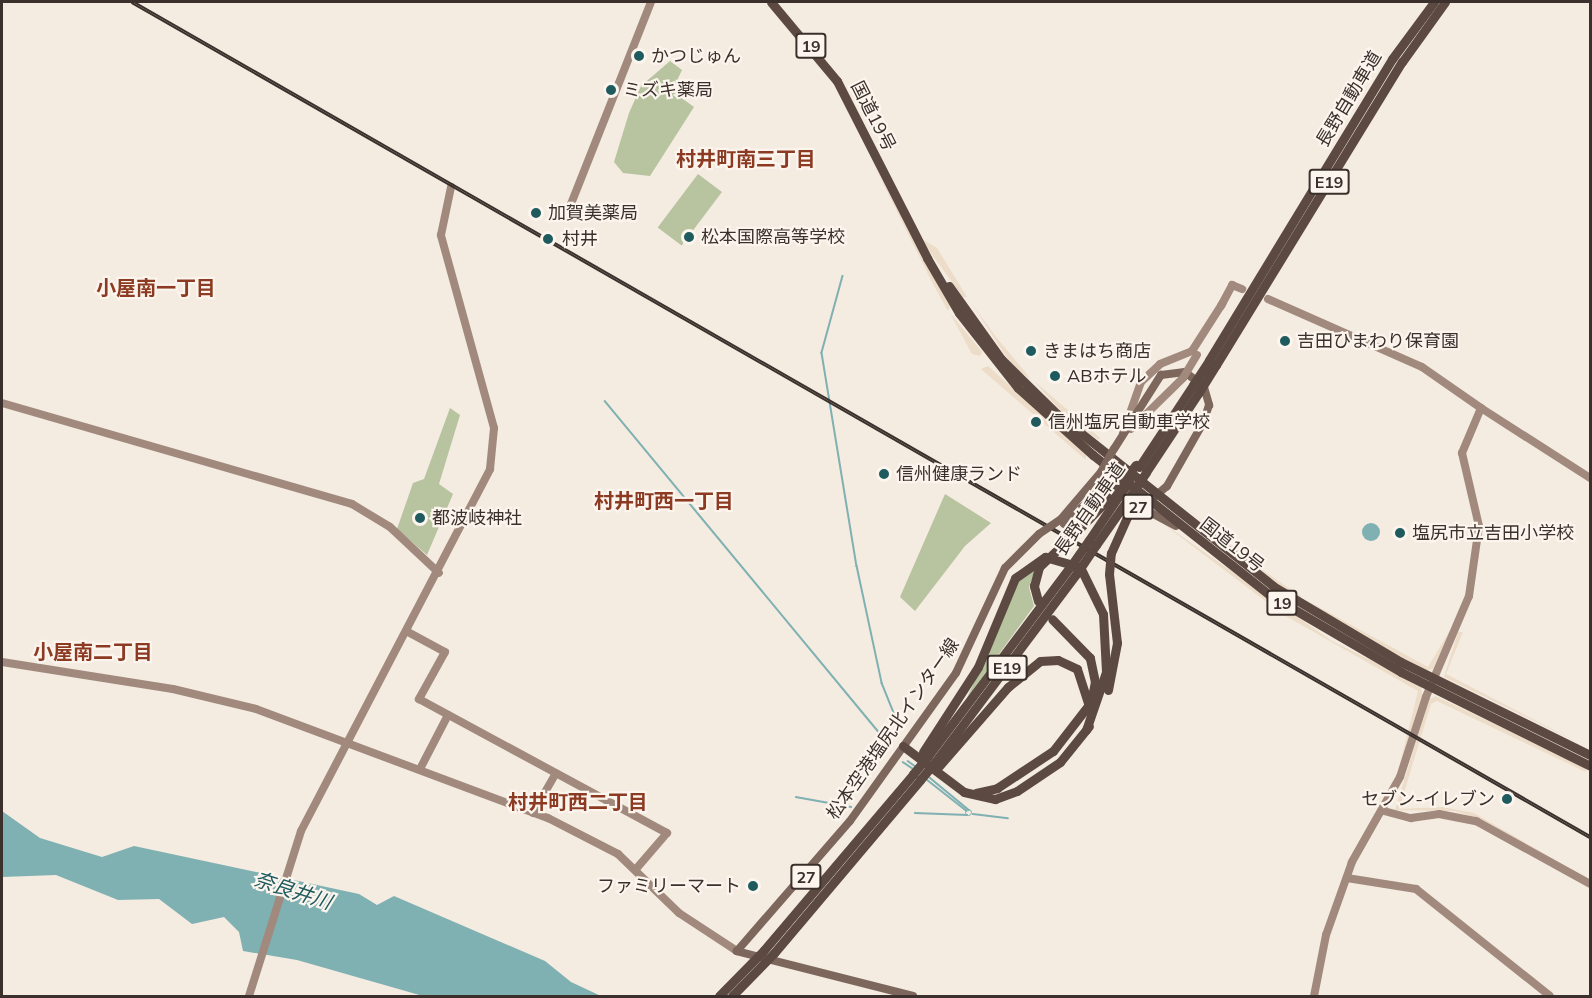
<!DOCTYPE html>
<meta charset="utf-8">
<style>
body{margin:0}
#map{position:relative;width:1592px;height:998px;overflow:hidden;background:#f4ebe1;font-family:Mulish,"Noto Sans JP",sans-serif}
div>[style]{position:absolute}
.green>*{inset:0;background:#b8c4a0;transform-origin:0 0}
.plaza>*{inset:0;background:#ecdcc8}
.water>*{inset:0;background:#7fb0b2}
.round{border-radius:50%}
.stream>*{height:1.5px;margin:-0.75px;padding:0 0.75px;transform-origin:0.75px;border-radius:0.75px;background:#7fb0b2}
.stream>.ring{margin:-0.75px;padding:0;box-sizing:content-box;background:none;border:1.5px solid #7fb0b2;border-radius:50%}
.secondary>*{height:8px;margin:-4px;padding:0 4px;transform-origin:4px;border-radius:4px;background:#a18a7d}
.primary>*{height:8px;margin:-4px;padding:0 4px;transform-origin:4px;border-radius:4px;background:#7d675c}
.highway>*{height:9px;margin:-4.5px;padding:0 4.5px;transform-origin:4.5px;border-radius:4.5px;background:#5c4a42}
.rail>*{height:4px;margin-top:-2px;transform-origin:0;background:repeating-linear-gradient(90deg,#fbf5ee 0 4.5px,#3b302b 0 9px);box-sizing:border-box;border-block:2px solid #3b302b}
.secondary-bridge>*{height:8px;margin:-4px;padding:0 4px;transform-origin:4px;border-radius:4px;background:#a18a7d}
.primary-bridge>*{height:8px;margin:-4px;padding:0 4px;transform-origin:4px;border-radius:4px;background:#7d675c}
.highway-bridge>*{height:9px;margin:-4.5px;padding:0 4.5px;transform-origin:4.5px;border-radius:4.5px;background:#5c4a42}
.dots>*{width:16px;height:16px;translate:-50% -50%;box-sizing:border-box;border:3px solid #fbf5ee;border-radius:50%}
span{translate:-50% -50%;white-space:nowrap;text-align:center;line-height:1.15;-webkit-text-stroke:4.5px #fbf5ee;paint-order:stroke}
.shield-label span{padding:2px 4px;background:#fbf5ee;border:2px solid;border-radius:4px;-webkit-text-stroke-width:0}
.shield-label{font-size:16px;color:#3b302b;font-weight:700}
.poi-label{font-size:18px;color:#3b302b}
.left{translate:0 -50%;text-align:left}
.right{translate:-100% -50%;text-align:right}
.street-label{font-size:18px;color:#3b302b}
.neighbourhood-label{font-size:20px;color:#8c3b22;font-weight:700}
.water-label{font-size:20px;color:#1f5a5e;font-style:italic}
.frame{position:absolute;inset:0;border:3px solid #3b302b;pointer-events:none}
</style>
<div id="map">
<div class="green">
<div style="clip-path:polygon(670px 61px,682px 70px,672px 91px,694px 107px,650px 176px,623px 173px,614px 162px,629px 113px,641px 86px)"></div>
<div style="left:698px;top:174px;width:30px;height:67px;rotate:37deg"></div>
<div style="clip-path:polygon(450px 408px,460px 415px,439px 484px,453px 494px,427px 555px,397px 529px,413px 483px,424px 479px)"></div>
<div style="clip-path:polygon(945px 494px,991px 523px,965px 546px,915px 611px,900px 597px)"></div>
<div style="clip-path:polygon(1037px 564px,1029px 587px,1034px 606px,967px 698px,1019px 580px)"></div>
</div>
<div class="plaza">
<div style="clip-path:polygon(872px 161px,950px 307px,948px 311px,932px 282px)"></div>
<div style="clip-path:polygon(920px 238px,937px 248px,967px 297px,963px 297px)"></div>
<div style="clip-path:polygon(970px 301px,996px 337px,1031px 379px,1013px 367px)"></div>
<div style="clip-path:polygon(950px 313px,982px 352px,980px 356px,972px 354px)"></div>
<div style="clip-path:polygon(988px 366px,1086px 455px,1086px 460px,981px 369px)"></div>
<div style="clip-path:polygon(1034px 381px,1100px 438px,1099px 440px,1065px 416px)"></div>
<div style="clip-path:polygon(1170px 495px,1261px 569px,1302px 597px,1294px 597px)"></div>
<div style="clip-path:polygon(1154px 517px,1332px 641px,1421px 685px,1422px 696px,1398px 772px,1418px 691px,1284px 615px)"></div>
<div style="clip-path:polygon(1304px 599px,1428px 667px,1452px 627px,1433px 669px,1427px 670px,1356px 635px)"></div>
<div style="clip-path:polygon(1458px 632px,1463px 632px,1446px 674px,1579px 743px,1444px 677px)"></div>
<div style="clip-path:polygon(1435px 696px,1585px 766px,1586px 772px,1437px 701px,1431px 704px,1399px 809px,1442px 807px,1474px 813px,1590px 880px,1478px 818px,1454px 811px,1395px 810px,1429px 700px)"></div>
</div>
<div class="water">
<div class="round" style="left:1362px;top:523px;width:18px;height:18px"></div>
<div style="clip-path:polygon(2px 811px,40px 838px,102px 857px,134px 846px,359px 894px,377px 905px,394px 896px,545px 961px,571px 982px,601px 996px,423px 996px,297px 960px,243px 951px,239px 932px,224px 917px,192px 924px,159px 899px,118px 900px,56px 875px,2px 877px)"></div>
</div>
<div class="stream">
<div style="left:843px;top:276px;width:80px;rotate:105.3deg"></div>
<div style="left:822px;top:353px;width:216px;rotate:80.7deg"></div>
<div style="left:857px;top:566px;width:120px;rotate:77.9deg"></div>
<div style="left:882px;top:683px;width:35px;rotate:68deg"></div>
<div style="left:895px;top:716px;width:17px;rotate:114deg"></div>
<div style="left:888px;top:732px;width:13px;rotate:72deg"></div>
<div style="left:605px;top:401px;width:449px;rotate:50.4deg"></div>
<div style="left:908px;top:761px;width:9px;rotate:36deg"></div>
<div style="left:903px;top:762px;width:11px;rotate:34deg"></div>
<div style="left:928px;top:776px;width:53px;rotate:39.7deg"></div>
<div style="left:925px;top:778px;width:53px;rotate:38.2deg"></div>
<div style="left:796px;top:797px;width:56px;rotate:10.3deg"></div>
<div class="ring" style="left:965.5px;top:809.5px;width:5.5px;height:5.5px"></div>
<div style="left:915px;top:813px;width:52px;rotate:2.2deg"></div>
<div style="left:973px;top:814px;width:35px;rotate:7deg"></div>
</div>
<div class="secondary">
<div style="left:569px;top:209px;width:223px;rotate:-68.4deg"></div>
<div style="left:1268px;top:299px;width:168px;rotate:23.8deg"></div>
<div style="left:1422px;top:367px;width:72px;rotate:34.8deg"></div>
<div style="left:1481px;top:408px;width:49px;rotate:112.9deg"></div>
<div style="left:1462px;top:453px;width:75px;rotate:76.9deg"></div>
<div style="left:1479px;top:526px;width:71px;rotate:98.1deg"></div>
<div style="left:1469px;top:596px;width:110px;rotate:113.1deg"></div>
<div style="left:1426px;top:697px;width:84px;rotate:108deg"></div>
<div style="left:1400px;top:777px;width:98px;rotate:119.5deg"></div>
<div style="left:1352px;top:862px;width:77px;rotate:109.6deg"></div>
<div style="left:1326px;top:935px;width:62px;rotate:101.1deg"></div>
<div style="left:1221px;top:306px;width:24px;rotate:-62deg"></div>
<div style="left:1232px;top:285px;width:11px;rotate:22deg"></div>
<div style="left:2px;top:403px;width:364px;rotate:16.1deg"></div>
<div style="left:352px;top:504px;width:44px;rotate:31.2deg"></div>
<div style="left:390px;top:527px;width:67px;rotate:43.2deg"></div>
<div style="left:1481px;top:408px;width:130px;rotate:32.7deg"></div>
<div style="left:1131px;top:429px;width:73px;rotate:-44.4deg"></div>
<div style="left:1123px;top:433px;width:54px;rotate:-70.6deg"></div>
<div style="left:1141px;top:382px;width:26px;rotate:-43deg"></div>
<div style="left:1160px;top:364px;width:35px;rotate:-22deg"></div>
<div style="left:1192px;top:351px;width:56px;rotate:-57.4deg"></div>
<div style="left:408px;top:632px;width:42px;rotate:28.4deg"></div>
<div style="left:445px;top:652px;width:54px;rotate:119deg"></div>
<div style="left:419px;top:699px;width:282px;rotate:28.4deg"></div>
<div style="left:667px;top:833px;width:48px;rotate:130.7deg"></div>
<div style="left:2px;top:662px;width:173px;rotate:9deg"></div>
<div style="left:173px;top:689px;width:85px;rotate:13.5deg"></div>
<div style="left:256px;top:709px;width:312px;rotate:20.5deg"></div>
<div style="left:548px;top:818px;width:79px;rotate:27.2deg"></div>
<div style="left:618px;top:854px;width:85px;rotate:44deg"></div>
<div style="left:679px;top:913px;width:69px;rotate:33.2deg"></div>
<div style="left:420px;top:769px;width:61px;rotate:-62.6deg"></div>
<div style="left:1384px;top:811px;width:28px;rotate:15deg"></div>
<div style="left:1411px;top:818px;width:28px;rotate:-8deg"></div>
<div style="left:1439px;top:814px;width:38px;rotate:11deg"></div>
<div style="left:1476px;top:821px;width:130px;rotate:28.9deg"></div>
<div style="left:533px;top:813px;width:46px;rotate:-60.1deg"></div>
<div style="left:1347px;top:878px;width:70px;rotate:9.1deg"></div>
<div style="left:1416px;top:889px;width:171px;rotate:38.6deg"></div>
<div style="left:249px;top:996px;width:173px;rotate:-72.5deg"></div>
<div style="left:301px;top:831px;width:408px;rotate:-62.4deg"></div>
<div style="left:490px;top:469px;width:41px;rotate:-84.4deg"></div>
<div style="left:494px;top:428px;width:200px;rotate:-105.4deg"></div>
<div style="left:441px;top:235px;width:49px;rotate:-78.2deg"></div>
</div>
<div class="primary">
<div style="left:1114px;top:449px;width:88px;rotate:-57.6deg"></div>
<div style="left:1161px;top:375px;width:24px;rotate:-7deg"></div>
<div style="left:1185px;top:372px;width:24px;rotate:38deg"></div>
<div style="left:1204px;top:387px;width:19px;rotate:74deg"></div>
<div style="left:1209px;top:405px;width:19px;rotate:108deg"></div>
<div style="left:1203px;top:423px;width:73px;rotate:119.7deg"></div>
<div style="left:1167px;top:486px;width:18px;rotate:139deg"></div>
<div style="left:1129px;top:501px;width:53px;rotate:28deg"></div>
<div style="left:1061px;top:519px;width:62px;rotate:-49.6deg"></div>
<div style="left:1064px;top:524px;width:50px;rotate:-43.4deg"></div>
<div style="left:1100px;top:490px;width:19px;rotate:9deg"></div>
<div style="left:913px;top:996px;width:182px;rotate:-165.7deg"></div>
<div style="left:737px;top:951px;width:172px;rotate:-49deg"></div>
<div style="left:850px;top:821px;width:182px;rotate:-54.4deg"></div>
<div style="left:956px;top:673px;width:116px;rotate:-65deg"></div>
<div style="left:1005px;top:568px;width:48px;rotate:-45deg"></div>
</div>
<div class="highway">
<div style="left:771px;top:2px;width:103px;rotate:50.1deg"></div>
<div style="left:837px;top:81px;width:199px;rotate:63deg"></div>
<div style="left:927px;top:258px;width:64px;rotate:59.8deg"></div>
<div style="left:959px;top:313px;width:95px;rotate:51.8deg"></div>
<div style="left:1018px;top:388px;width:101px;rotate:41.8deg"></div>
<div style="left:1093px;top:455px;width:227px;rotate:38.4deg"></div>
<div style="left:1271px;top:596px;width:151px;rotate:30.3deg"></div>
<div style="left:1401px;top:672px;width:211px;rotate:26.4deg"></div>
<div style="left:949px;top:286px;width:90px;rotate:54.5deg"></div>
<div style="left:1001px;top:359px;width:78px;rotate:44.5deg"></div>
<div style="left:1057px;top:414px;width:276px;rotate:38.5deg"></div>
<div style="left:1273px;top:586px;width:149px;rotate:30.7deg"></div>
<div style="left:1401px;top:662px;width:211px;rotate:26.2deg"></div>
<div style="left:1209px;top:360px;width:352px;rotate:-58.7deg"></div>
<div style="left:1392px;top:59px;width:71px;rotate:-53.6deg"></div>
<div style="left:1216px;top:365px;width:356px;rotate:-58.5deg"></div>
<div style="left:1402px;top:62px;width:74px;rotate:-54.4deg"></div>
<div style="left:1139px;top:467px;width:98px;rotate:-56.6deg"></div>
<div style="left:1146px;top:472px;width:96px;rotate:-56.5deg"></div>
<div style="left:1079px;top:529px;width:49px;rotate:-45.8deg"></div>
<div style="left:1089px;top:540px;width:52px;rotate:-56deg"></div>
<div style="left:1096px;top:545px;width:52px;rotate:-55.1deg"></div>
<div style="left:1111px;top:553px;width:51px;rotate:-65.9deg"></div>
<div style="left:1038px;top:601px;width:16px;rotate:-105deg"></div>
<div style="left:1034px;top:586px;width:20px;rotate:-75deg"></div>
<div style="left:1108px;top:690px;width:48px;rotate:-79.2deg"></div>
<div style="left:1117px;top:643px;width:69px;rotate:-96.6deg"></div>
<div style="left:903px;top:746px;width:76px;rotate:37deg"></div>
<div style="left:964px;top:792px;width:32px;rotate:13deg"></div>
<div style="left:995px;top:799px;width:23px;rotate:-20deg"></div>
<div style="left:1017px;top:791px;width:52px;rotate:-34deg"></div>
<div style="left:1060px;top:762px;width:46px;rotate:-51.1deg"></div>
<div style="left:923px;top:752px;width:101px;rotate:-57.1deg"></div>
<div style="left:978px;top:667px;width:96px;rotate:-67.4deg"></div>
<div style="left:1015px;top:578px;width:37px;rotate:-35deg"></div>
<div style="left:1045px;top:557px;width:36px;rotate:16deg"></div>
<div style="left:1080px;top:567px;width:52px;rotate:63.9deg"></div>
<div style="left:1103px;top:614px;width:58px;rotate:87deg"></div>
<div style="left:1106px;top:672px;width:61px;rotate:109deg"></div>
<div style="left:928px;top:756px;width:236px;rotate:-53.1deg"></div>
<div style="left:935px;top:762px;width:236px;rotate:-53.1deg"></div>
<div style="left:939px;top:766px;width:105px;rotate:-48.9deg"></div>
<div style="left:1008px;top:687px;width:41px;rotate:-39.1deg"></div>
<div style="left:1040px;top:661px;width:18px;rotate:-3deg"></div>
<div style="left:1058px;top:660px;width:21px;rotate:25deg"></div>
<div style="left:1077px;top:669px;width:35px;rotate:72deg"></div>
<div style="left:976px;top:793px;width:22px;rotate:-13deg"></div>
<div style="left:997px;top:788px;width:67px;rotate:-33.5deg"></div>
<div style="left:1053px;top:751px;width:62px;rotate:-52.2deg"></div>
<div style="left:1091px;top:702px;width:20px;rotate:-79deg"></div>
<div style="left:1095px;top:682px;width:25px;rotate:-102deg"></div>
<div style="left:1090px;top:658px;width:54px;rotate:-134.3deg"></div>
<div style="left:764px;top:950px;width:231px;rotate:-49.7deg"></div>
<div style="left:774px;top:953px;width:226px;rotate:-49.8deg"></div>
</div>
<div class="rail">
<div style="left:132px;top:2px;width:1680px;rotate:29.8deg"></div>
</div>
<div class="secondary-bridge">
<div style="left:1183px;top:378px;width:27px;rotate:-59deg"></div>
</div>
<div class="primary-bridge">
<div style="left:1101px;top:472px;width:26px;rotate:-61deg"></div>
<div style="left:1039px;top:534px;width:27px;rotate:-34deg"></div>
</div>
<div class="highway-bridge">
<div style="left:1193px;top:385px;width:30px;rotate:-57deg"></div>
<div style="left:1199px;top:392px;width:32px;rotate:-58deg"></div>
<div style="left:1113px;top:494px;width:37px;rotate:-52deg"></div>
<div style="left:1118px;top:497px;width:19px;rotate:-54deg"></div>
<div style="left:1126px;top:502px;width:36px;rotate:-56deg"></div>
<div style="left:1039px;top:567px;width:55px;rotate:-43.5deg"></div>
<div style="left:1070px;top:567px;width:33px;rotate:-55deg"></div>
<div style="left:1077px;top:573px;width:34px;rotate:-56deg"></div>
<div style="left:1109px;top:574px;width:21px;rotate:-85deg"></div>
<div style="left:913px;top:774px;width:23px;rotate:-50deg"></div>
<div style="left:920px;top:780px;width:23px;rotate:-50deg"></div>
<div style="left:719px;top:996px;width:64px;rotate:-45.6deg"></div>
<div style="left:732px;top:996px;width:60px;rotate:-45.7deg"></div>
</div>
<div class="dots">
<div style="left:639px;top:56px;background:#1f5a5e"></div>
<div style="left:611px;top:90px;background:#1f5a5e"></div>
<div style="left:536px;top:213px;background:#1f5a5e"></div>
<div style="left:689px;top:237px;background:#1f5a5e"></div>
<div style="left:548px;top:239px;background:#1f5a5e"></div>
<div style="left:1285px;top:341px;background:#1f5a5e"></div>
<div style="left:1031px;top:351px;background:#1f5a5e"></div>
<div style="left:1055px;top:376px;background:#1f5a5e"></div>
<div style="left:1036px;top:422px;background:#1f5a5e"></div>
<div style="left:884px;top:474px;background:#1f5a5e"></div>
<div style="left:420px;top:518px;background:#1f5a5e"></div>
<div style="left:1400px;top:533px;background:#1f5a5e"></div>
<div style="left:1507px;top:799px;background:#1f5a5e"></div>
<div style="left:753px;top:886px;background:#1f5a5e"></div>
</div>
<div class="shield-label">
<span style="left:811px;top:46px">19</span>
<span style="left:1329px;top:182px">E19</span>
<span style="left:1138px;top:507px">27</span>
<span style="left:1282px;top:603px">19</span>
<span style="left:1007px;top:668px">E19</span>
<span style="left:806px;top:877px">27</span>
</div>
<div class="poi-label">
<span class="left" style="left:651px;top:56px">かつじゅん</span>
<span class="left" style="left:623px;top:90px">ミズキ薬局</span>
<span class="left" style="left:548px;top:213px">加賀美薬局</span>
<span class="left" style="left:701px;top:237px">松本国際高等学校</span>
<span class="left" style="left:562px;top:239px">村井</span>
<span class="left" style="left:1297px;top:341px">吉田ひまわり保育園</span>
<span class="left" style="left:1043px;top:351px">きまはち商店</span>
<span class="left" style="left:1067px;top:376px">ABホテル</span>
<span class="left" style="left:1048px;top:422px">信州塩尻自動車学校</span>
<span class="left" style="left:896px;top:474px">信州健康ランド</span>
<span class="left" style="left:432px;top:518px">都波岐神社</span>
<span class="left" style="left:1412px;top:533px">塩尻市立吉田小学校</span>
<span class="right" style="left:1495px;top:799px">セブン-イレブン</span>
<span class="right" style="left:741px;top:886px">ファミリーマート</span>
</div>
<div class="street-label">
<span style="left:1349px;top:99px;rotate:-59deg">長野自動車道</span>
<span style="left:873px;top:116px;rotate:63deg">国道19号</span>
<span style="left:1090px;top:509px;rotate:-55deg">長野自動車道</span>
<span style="left:1232px;top:545px;rotate:38deg">国道19号</span>
<span style="left:893px;top:729px;rotate:-55deg">松本空港塩尻北インター線</span>
</div>
<div class="neighbourhood-label">
<span style="left:746px;top:158px">村井町南三丁目</span>
<span style="left:156px;top:287px">小屋南一丁目</span>
<span style="left:664px;top:500px">村井町西一丁目</span>
<span style="left:93px;top:651px">小屋南二丁目</span>
<span style="left:578px;top:801px">村井町西二丁目</span>
</div>
<div class="water-label">
<span style="left:293px;top:890px;rotate:18deg">奈良井川</span>
</div>
<div class="frame"></div>
</div>
